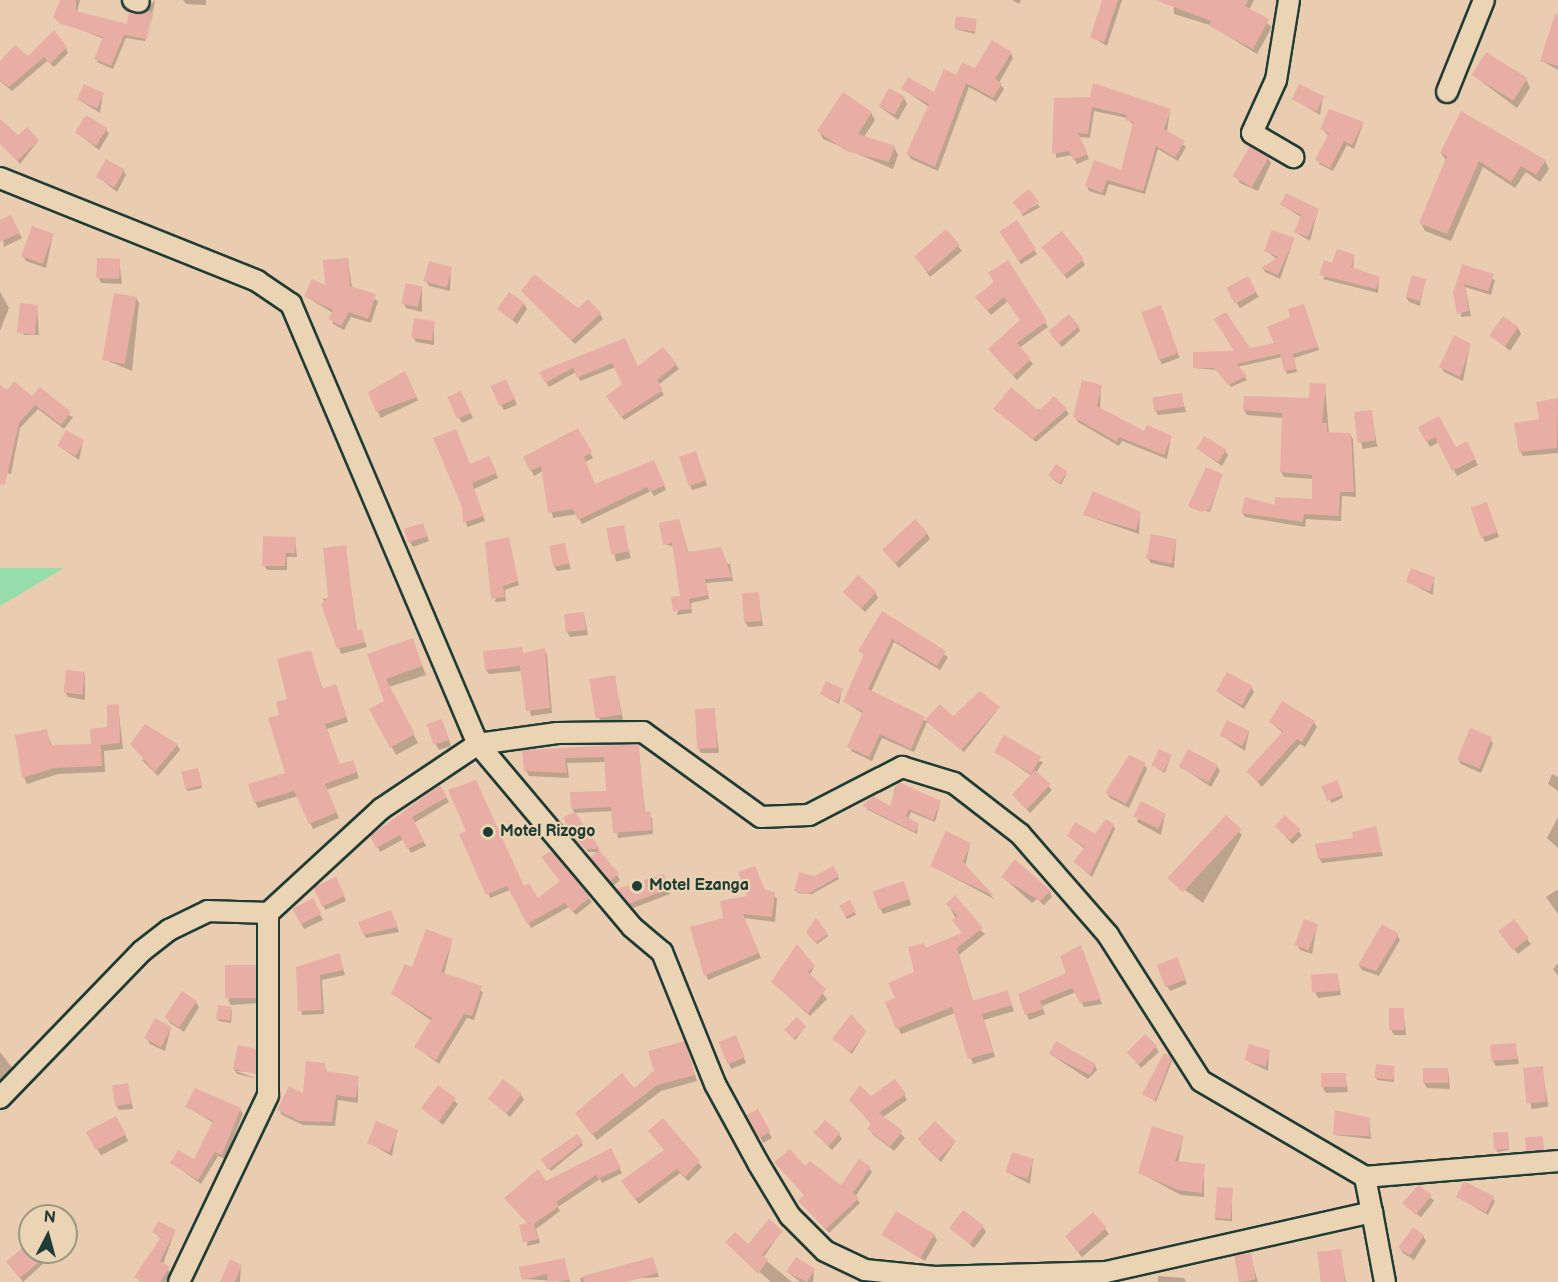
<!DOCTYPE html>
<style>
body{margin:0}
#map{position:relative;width:1558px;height:1282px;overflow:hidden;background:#eaccb1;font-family:"Balsamiq Sans",sans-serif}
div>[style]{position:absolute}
.green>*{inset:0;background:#96ddab}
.shadow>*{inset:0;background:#0003;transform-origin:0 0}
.building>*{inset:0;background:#e8aea5;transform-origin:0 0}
.roads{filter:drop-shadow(2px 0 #1f3d34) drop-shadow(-2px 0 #1f3d34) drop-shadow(0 2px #1f3d34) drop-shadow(0 -2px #1f3d34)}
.minor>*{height:20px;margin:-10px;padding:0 10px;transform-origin:10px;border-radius:10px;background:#ebd4b4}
.dots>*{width:16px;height:16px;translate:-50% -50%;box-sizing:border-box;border:3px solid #ebd4b4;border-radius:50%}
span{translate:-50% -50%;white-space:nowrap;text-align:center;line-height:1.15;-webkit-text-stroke:4.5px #ebd4b4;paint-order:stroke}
.poi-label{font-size:16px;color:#1f3d34;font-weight:700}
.left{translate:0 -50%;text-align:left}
.north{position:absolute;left:18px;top:1204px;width:60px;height:60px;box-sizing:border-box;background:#ebd4b4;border:2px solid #999881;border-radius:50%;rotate:6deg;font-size:16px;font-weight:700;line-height:24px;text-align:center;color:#1f3d34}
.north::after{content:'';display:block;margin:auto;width:21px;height:27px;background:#1f3d34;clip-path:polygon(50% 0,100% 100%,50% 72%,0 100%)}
</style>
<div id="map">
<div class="green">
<div style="clip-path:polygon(0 568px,64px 568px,0 606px)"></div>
</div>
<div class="shadow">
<div style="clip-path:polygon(61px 0,80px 0,77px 12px,129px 26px,155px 0,148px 42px,153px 8px,145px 41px,126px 38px,113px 69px,97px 62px,104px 39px,57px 20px)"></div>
<div style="clip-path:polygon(183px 0,206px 0,206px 5px,186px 4px)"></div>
<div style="clip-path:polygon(1012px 0,1021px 0,1019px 4px)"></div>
<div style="clip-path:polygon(1104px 0,1122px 0,1107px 46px,1092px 37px)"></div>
<div style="clip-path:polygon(1173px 0,1254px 0,1249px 10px,1272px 27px,1257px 54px,1210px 25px,1174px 14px)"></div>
<div style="clip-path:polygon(976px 20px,975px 34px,955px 29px)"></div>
<div style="clip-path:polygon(1558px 36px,1558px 70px,1542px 61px)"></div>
<div style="clip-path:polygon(66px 48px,68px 53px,54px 67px,47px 61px,12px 91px,0 81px,0 65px)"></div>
<div style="clip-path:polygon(1011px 53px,1013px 58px,999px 83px,1004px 89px,996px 102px,969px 87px,938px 171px,911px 159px,908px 154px,929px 107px,903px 89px,935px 94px)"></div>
<div style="clip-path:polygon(1473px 75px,1526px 79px,1530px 88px,1517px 108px)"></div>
<div style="clip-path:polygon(103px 94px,100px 113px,79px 100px)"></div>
<div style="clip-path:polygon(1323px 97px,1320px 115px,1294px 99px)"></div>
<div style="clip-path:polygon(904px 98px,907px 104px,898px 120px,880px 107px)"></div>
<div style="clip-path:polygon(1056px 99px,1170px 110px,1167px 132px,1186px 147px,1178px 161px,1158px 149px,1145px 194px,1109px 184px,1105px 196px,1089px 191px,1087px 186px,1122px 172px,1134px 126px,1127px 118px,1094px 111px,1090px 138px,1079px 137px,1089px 159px,1077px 164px,1072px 155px,1056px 158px)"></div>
<div style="clip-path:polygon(871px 113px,875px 120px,864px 137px,894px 147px,898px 155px,893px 169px,823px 139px,819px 131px)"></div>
<div style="clip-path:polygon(1363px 124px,1354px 149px,1347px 145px,1333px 171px,1319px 164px,1329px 136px,1322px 129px)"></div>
<div style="clip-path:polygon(106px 129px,109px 134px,99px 150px,77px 133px)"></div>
<div style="clip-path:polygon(38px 141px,20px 164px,9px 152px)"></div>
<div style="clip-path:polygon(1441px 153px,1545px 161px,1549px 169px,1540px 182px,1526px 172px,1515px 188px,1483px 167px,1451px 241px,1425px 231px,1421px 223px,1446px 160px)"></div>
<div style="clip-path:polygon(1268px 158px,1271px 163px,1258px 191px,1240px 183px,1237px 178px)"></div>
<div style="clip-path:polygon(123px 170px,126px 175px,117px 192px,98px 177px)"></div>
<div style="left:1038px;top:204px;width:4px;height:19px;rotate:63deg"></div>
<div style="clip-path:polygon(1282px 205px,1318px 210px,1310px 241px,1295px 232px,1301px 217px)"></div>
<div style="clip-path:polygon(11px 217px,22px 238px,4px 247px,0 222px)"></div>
<div style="left:1017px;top:222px;width:38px;height:19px;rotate:58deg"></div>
<div style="clip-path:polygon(946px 231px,962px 251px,930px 277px,919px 261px)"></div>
<div style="clip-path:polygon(53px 235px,46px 268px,26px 261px,23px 256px)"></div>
<div style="clip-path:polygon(1294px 239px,1280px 279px,1265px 272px,1263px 268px,1277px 259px,1266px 251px)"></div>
<div style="clip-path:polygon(1047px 253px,1082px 260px,1085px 265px,1067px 279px)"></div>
<div style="clip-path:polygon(1354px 256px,1353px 269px,1379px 278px,1378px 293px,1323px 279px,1333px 265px)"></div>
<div style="clip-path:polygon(119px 260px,122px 284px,101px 283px,98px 277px)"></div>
<div style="clip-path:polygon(348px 260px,352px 288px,378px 301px,371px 323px,351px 317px,344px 330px,333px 324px,333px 313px,305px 296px,326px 288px)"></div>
<div style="clip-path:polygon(1007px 262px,1048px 327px,1019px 348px,1033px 364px,1017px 380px,993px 354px,1021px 320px,1008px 301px,991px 315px,980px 302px)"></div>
<div style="clip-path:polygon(1463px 266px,1495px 280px,1491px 295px,1465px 287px,1471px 316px,1461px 317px)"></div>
<div style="clip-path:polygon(451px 268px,450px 291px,429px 286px,426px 281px)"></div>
<div style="left:1247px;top:278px;width:22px;height:22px;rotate:58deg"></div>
<div style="clip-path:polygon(1425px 280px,1420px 306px,1409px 302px,1406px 297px)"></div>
<div style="clip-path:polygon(422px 289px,422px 312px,406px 308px,403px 303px)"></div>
<div style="clip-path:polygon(0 292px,9px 308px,0 331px)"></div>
<div style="clip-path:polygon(523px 292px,600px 314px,603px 319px,575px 344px)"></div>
<div style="clip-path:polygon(136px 298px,139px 303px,132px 371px,108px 361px)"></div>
<div style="clip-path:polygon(524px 304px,527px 309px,517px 324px,500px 310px)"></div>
<div style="clip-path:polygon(37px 306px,39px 335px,24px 335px,23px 333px)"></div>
<div style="left:1161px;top:307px;width:54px;height:19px;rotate:70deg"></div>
<div style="clip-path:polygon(1305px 309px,1319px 350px,1294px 358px,1297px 372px,1287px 374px,1282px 357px,1237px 367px,1247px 380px,1231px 387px,1217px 370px,1195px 368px,1276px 344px,1292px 317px)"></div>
<div style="clip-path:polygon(434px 322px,434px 345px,416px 342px,413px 337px)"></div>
<div style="clip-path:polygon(1078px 326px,1080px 331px,1062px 347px,1053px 337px)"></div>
<div style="clip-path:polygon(1518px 328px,1521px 334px,1510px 351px,1492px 336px)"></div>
<div style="clip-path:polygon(624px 340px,638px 368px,676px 365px,679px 369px,658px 385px,664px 395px,624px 420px,610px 401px,624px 385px,616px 367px,580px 381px,576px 372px,549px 387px,541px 373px)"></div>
<div style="clip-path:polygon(1470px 345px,1463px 381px,1444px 372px,1441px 367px)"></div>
<div style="left:407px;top:377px;width:26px;height:41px;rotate:65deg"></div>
<div style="clip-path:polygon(1325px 385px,1329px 434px,1350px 434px,1353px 439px,1356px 497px,1342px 496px,1341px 521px,1306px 519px,1305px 527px,1245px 517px,1242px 512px,1313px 501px,1314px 479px,1284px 477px,1281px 472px,1283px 418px,1247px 415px,1244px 410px,1310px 399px)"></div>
<div style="clip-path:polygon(509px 386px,517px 405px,504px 410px,501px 405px)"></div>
<div style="clip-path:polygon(1101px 387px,1100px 409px,1145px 433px,1171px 437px,1167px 459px,1122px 441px,1119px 446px,1078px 422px,1075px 417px)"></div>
<div style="clip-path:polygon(0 392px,33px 398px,73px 417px,64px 429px,38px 409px,20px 428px,11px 474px,0 471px)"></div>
<div style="clip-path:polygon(1181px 394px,1186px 412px,1158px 415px,1155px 410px)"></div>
<div style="clip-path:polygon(464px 398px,473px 418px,462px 423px,459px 418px)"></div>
<div style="clip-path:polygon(1558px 399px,1558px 453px,1523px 456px,1520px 451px,1541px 420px,1537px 403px)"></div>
<div style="clip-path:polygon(995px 409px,1066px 410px,1069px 414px,1036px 442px)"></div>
<div style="left:1371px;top:411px;width:36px;height:15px;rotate:80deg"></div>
<div style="clip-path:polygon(1420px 428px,1455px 448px,1466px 443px,1478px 465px,1457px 476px,1439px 442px,1430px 447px)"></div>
<div style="clip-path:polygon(577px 430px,593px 458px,585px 462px,595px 485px,656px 467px,666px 490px,654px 496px,651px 491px,582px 524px,577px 514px,553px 518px,543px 471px,534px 476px,525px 457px)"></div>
<div style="clip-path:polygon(83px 441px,79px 460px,59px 446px)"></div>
<div style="clip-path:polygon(1198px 449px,1225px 450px,1228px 455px,1222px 466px)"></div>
<div style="left:696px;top:453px;width:34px;height:16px;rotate:71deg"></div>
<div style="clip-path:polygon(492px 463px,498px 478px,474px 489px,485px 521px,467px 527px,463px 506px,471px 465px)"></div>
<div style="clip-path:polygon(1067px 473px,1061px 485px,1051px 478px)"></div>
<div style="clip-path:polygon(1222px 475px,1210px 512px,1191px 508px,1190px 506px)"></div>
<div style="clip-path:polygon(1489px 509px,1499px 537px,1485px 542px,1482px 536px)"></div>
<div style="clip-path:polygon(1140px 513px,1139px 534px,1084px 515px)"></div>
<div style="clip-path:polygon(679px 520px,689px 554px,730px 564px,733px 581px,706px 583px,709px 599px,691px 603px,692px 613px,677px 615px,681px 597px,674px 547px,665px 544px)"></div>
<div style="left:623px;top:527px;width:32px;height:15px;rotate:76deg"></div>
<div style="clip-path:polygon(425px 530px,429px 541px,413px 547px,410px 542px)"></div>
<div style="clip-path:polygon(927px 533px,930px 539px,899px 568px,885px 551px)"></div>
<div style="clip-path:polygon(295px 539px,297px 557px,287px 557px,287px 570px,267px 570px,264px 565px)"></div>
<div style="clip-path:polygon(508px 539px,519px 585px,505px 590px,506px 601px,495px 602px)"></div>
<div style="clip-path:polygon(1176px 541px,1174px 568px,1151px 563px,1148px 558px)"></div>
<div style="clip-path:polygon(564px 545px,571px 569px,557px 571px,554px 566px)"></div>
<div style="clip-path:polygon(345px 547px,357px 632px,361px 631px,367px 647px,341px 654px,323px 599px,330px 598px)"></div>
<div style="clip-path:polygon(1434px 579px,1433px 595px,1408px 582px)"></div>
<div style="clip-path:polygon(845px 592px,875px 592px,878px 598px,865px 612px)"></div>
<div style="clip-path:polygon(758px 594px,763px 626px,748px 627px,745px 622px)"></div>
<div style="clip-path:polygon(882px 613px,948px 657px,940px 670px,894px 642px,871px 692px,926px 721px,940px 706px,953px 718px,999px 708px,964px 752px,927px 722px,914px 752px,882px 738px,872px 761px,851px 751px,864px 714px,845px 702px,865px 656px,860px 651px)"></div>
<div style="clip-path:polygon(584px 614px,588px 635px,570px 637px,567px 632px)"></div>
<div style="clip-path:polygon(412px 640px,426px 675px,389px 687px,418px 743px,396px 755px,371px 709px,386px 702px,369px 655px)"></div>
<div style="clip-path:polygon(521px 649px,524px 654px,544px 650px,547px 655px,552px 713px,531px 716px,522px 671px,489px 674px,486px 670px)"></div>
<div style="clip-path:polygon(310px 651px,323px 690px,336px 686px,348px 722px,327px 729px,340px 766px,355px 767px,359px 778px,326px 790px,339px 818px,313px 829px,298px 796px,258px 808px,255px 802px,287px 774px,281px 716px)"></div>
<div style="clip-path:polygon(85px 674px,85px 700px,68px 697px,65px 692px)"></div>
<div style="left:614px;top:677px;width:44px;height:23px;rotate:78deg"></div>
<div style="clip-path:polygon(1251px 687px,1254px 692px,1244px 709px,1218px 692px)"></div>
<div style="clip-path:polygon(842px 690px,839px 704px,821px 694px)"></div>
<div style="clip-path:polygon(118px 706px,123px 749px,104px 751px,105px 772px,58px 774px,27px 784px,24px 777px,46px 731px,52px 746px,93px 745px,109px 729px)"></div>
<div style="clip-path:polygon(714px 710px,719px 753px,701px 753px,698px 748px)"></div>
<div style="clip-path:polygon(1270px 722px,1314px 722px,1317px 727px,1305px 747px,1300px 744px,1262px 787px,1248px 772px,1283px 733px)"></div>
<div style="clip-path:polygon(444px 726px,451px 746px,439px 750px,436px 745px)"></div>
<div style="clip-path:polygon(1249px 732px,1245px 751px,1221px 735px)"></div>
<div style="clip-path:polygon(1490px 738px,1493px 744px,1481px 773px,1461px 764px,1458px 759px)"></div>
<div style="clip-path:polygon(177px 745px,180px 750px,158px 776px,142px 760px)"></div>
<div style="clip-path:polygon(638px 746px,645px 813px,652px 818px,653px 834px,618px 838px,613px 811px,575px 813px,572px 809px,607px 793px,606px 762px,567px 763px,569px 778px,529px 776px,526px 771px,523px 751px)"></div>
<div style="clip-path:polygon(996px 752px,1043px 762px,1036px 773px,1052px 790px,1030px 813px,1013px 795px,1032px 776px)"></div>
<div style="clip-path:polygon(1171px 756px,1165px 773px,1152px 765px)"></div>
<div style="clip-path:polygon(1144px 764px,1147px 769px,1129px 808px,1110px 798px,1107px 793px)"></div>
<div style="clip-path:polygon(1180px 766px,1217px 766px,1220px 771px,1211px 787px)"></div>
<div style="clip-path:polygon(199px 772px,202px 788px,188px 791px,186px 789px)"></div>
<div style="clip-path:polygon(1552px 774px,1558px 777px,1558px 791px,1548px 784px)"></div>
<div style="left:1336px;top:782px;width:17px;height:13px;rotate:65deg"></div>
<div style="clip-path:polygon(440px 787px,449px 802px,414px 823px,426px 846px,411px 853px,404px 839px,380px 852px,372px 836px)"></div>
<div style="clip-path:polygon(895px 787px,940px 803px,935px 822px,911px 812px,908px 819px,918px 825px,917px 834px,866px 809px,891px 808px)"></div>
<div style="clip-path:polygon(1142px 803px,1165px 815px,1161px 835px,1137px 822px)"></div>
<div style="clip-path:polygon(574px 814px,600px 852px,588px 852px,566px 818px)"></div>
<div style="left:1285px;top:817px;width:25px;height:13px;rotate:47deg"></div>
<div style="clip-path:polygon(1558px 817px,1558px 848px,1547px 838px)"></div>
<div style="clip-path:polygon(1226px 818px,1242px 835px,1203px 903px,1184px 889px)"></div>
<div style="clip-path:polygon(1113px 825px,1115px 829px,1092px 877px,1075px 862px,1085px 849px,1068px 836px,1095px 836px)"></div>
<div style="clip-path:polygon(1375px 828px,1383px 856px,1322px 863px,1319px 858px)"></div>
<div style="clip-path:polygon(468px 831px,537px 900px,561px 882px,542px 857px,548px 853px,592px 902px,576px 915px,569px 907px,531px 928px,510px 890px,490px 898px)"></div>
<div style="clip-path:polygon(970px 844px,965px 867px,994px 899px,932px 866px)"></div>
<div style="clip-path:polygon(594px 863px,617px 875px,620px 880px,613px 886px)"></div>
<div style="clip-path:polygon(833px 868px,839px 879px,812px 894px,797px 893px)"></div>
<div style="clip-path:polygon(664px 876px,670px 894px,633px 908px,621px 894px)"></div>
<div style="clip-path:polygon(1003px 877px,1050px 892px,1052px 897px,1044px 905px,1037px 899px,1032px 903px)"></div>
<div style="clip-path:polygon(338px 884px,346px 901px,325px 910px,323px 905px)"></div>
<div style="clip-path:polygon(906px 888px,911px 905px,883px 914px,880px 908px)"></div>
<div style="clip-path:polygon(1557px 890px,1558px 891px,1558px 914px,1546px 897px)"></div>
<div style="clip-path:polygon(765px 892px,777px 898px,775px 922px,744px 918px,761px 958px,708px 980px,691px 928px,725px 919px,750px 897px)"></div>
<div style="left:850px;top:902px;width:14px;height:10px;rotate:65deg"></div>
<div style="clip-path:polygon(948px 904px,985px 934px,959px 955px,973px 1002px,1007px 992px,1014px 1011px,984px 1020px,995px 1057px,973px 1064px,955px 1013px,901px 1034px,887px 1003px,897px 999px,916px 972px,924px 945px,926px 949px,964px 934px)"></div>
<div style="clip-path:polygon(315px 905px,323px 920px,304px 929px,294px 909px)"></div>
<div style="clip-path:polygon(393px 916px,399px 932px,366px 938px,364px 934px)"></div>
<div style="clip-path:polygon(816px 920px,828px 936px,817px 944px,808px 932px)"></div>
<div style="clip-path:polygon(1513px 921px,1531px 944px,1518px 954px,1503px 936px)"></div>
<div style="clip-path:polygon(1317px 925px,1312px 954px,1300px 950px,1297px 944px)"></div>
<div style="clip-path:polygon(1397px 935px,1400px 940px,1379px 976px,1362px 970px,1359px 965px)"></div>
<div style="clip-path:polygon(452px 940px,444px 975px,483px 992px,474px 1020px,467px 1018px,439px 1064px,416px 1047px,432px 1021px,393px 994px,412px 969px)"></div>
<div style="clip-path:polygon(1083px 952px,1102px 1004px,1084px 1007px,1076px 992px,1042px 1006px,1045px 1014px,1029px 1020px,1020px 995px,1068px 974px)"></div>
<div style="clip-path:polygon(339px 955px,345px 975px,322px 980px,324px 1014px,302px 1015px,297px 968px)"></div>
<div style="clip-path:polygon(1558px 963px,1558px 976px,1553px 969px)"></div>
<div style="clip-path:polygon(1179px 964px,1187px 984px,1170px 991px,1167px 986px)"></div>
<div style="clip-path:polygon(255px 967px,258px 1003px,231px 1005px,228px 1000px)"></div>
<div style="clip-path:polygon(814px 967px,809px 976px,827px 999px,810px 1016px,772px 982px)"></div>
<div style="clip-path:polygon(1337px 975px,1341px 995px,1318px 998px,1315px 992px)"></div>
<div style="clip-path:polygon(196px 1002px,199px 1007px,184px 1032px,170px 1023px,167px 1018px)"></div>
<div style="clip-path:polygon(232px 1009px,231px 1023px,219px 1021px,217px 1019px)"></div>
<div style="clip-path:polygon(1403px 1010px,1406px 1035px,1394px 1035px,1391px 1029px)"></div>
<div style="clip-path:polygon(805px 1027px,795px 1040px,787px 1032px)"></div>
<div style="clip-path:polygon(171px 1028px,165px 1051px,150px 1044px,147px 1039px)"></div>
<div style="clip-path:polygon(865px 1032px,852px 1054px,834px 1039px)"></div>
<div style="clip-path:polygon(720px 1042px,738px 1042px,746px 1063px,731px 1069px)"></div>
<div style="clip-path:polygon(684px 1043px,697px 1081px,661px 1091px,597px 1140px,581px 1120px,634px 1090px)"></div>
<div style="clip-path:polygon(1515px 1045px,1519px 1064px,1496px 1066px,1493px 1061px)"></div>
<div style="clip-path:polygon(1156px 1047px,1159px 1052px,1141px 1068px,1128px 1052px)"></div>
<div style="clip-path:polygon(255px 1051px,258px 1073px,236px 1071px,258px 1079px,237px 1074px,234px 1069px)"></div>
<div style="clip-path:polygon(1269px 1051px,1268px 1071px,1246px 1060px)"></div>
<div style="clip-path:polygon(0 1052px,13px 1069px,0 1081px)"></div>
<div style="clip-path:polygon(1050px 1054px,1095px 1065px,1097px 1070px,1088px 1079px)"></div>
<div style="clip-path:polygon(1171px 1058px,1172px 1061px,1156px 1102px,1144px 1094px)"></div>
<div style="clip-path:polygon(324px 1064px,327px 1073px,358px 1077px,358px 1103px,338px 1100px,335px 1126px,303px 1125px,282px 1115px,279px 1110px,305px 1096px)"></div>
<div style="left:1542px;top:1067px;width:40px;height:17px;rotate:81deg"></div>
<div style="clip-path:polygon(1394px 1068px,1394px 1082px,1377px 1080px,1376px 1078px)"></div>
<div style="clip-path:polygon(1448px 1070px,1450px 1089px,1427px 1088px,1424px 1083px)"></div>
<div style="clip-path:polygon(1345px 1074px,1348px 1092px,1326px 1093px,1323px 1088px)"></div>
<div style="clip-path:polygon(128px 1085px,133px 1109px,119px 1110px,116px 1105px)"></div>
<div style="clip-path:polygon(438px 1087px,458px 1104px,443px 1125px,423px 1108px)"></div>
<div style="clip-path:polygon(521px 1095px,524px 1100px,510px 1117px,489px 1098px)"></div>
<div style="clip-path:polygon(904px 1095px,907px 1100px,883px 1117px,905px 1138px,894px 1151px,872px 1134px,872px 1125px,851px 1100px)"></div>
<div style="clip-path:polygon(187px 1107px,240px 1109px,243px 1114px,225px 1159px,218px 1156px,201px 1184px,172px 1163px,194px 1161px,214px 1123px)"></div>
<div style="clip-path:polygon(757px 1111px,772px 1138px,763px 1143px,749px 1115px)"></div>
<div style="left:116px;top:1118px;width:26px;height:31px;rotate:62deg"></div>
<div style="clip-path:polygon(1369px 1119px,1371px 1139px,1334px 1135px)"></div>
<div style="clip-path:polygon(663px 1120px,702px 1167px,688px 1181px,680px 1173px,639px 1204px,626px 1186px,665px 1151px)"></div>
<div style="clip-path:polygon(397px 1131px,392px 1156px,369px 1143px)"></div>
<div style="clip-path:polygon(813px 1131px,839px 1134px,842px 1139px,832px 1150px)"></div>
<div style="clip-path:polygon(1508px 1135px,1509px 1150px,1497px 1152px,1496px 1149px)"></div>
<div style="clip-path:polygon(577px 1136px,583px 1145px,551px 1171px,543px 1159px)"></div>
<div style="clip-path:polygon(1183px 1138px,1178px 1163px,1204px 1165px,1204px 1197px,1181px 1195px,1140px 1173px)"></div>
<div style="clip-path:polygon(1542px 1138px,1544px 1152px,1528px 1153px,1527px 1151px)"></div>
<div style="clip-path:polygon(955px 1142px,941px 1162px,921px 1143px)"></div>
<div style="clip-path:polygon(610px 1150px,622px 1173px,602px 1183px,600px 1179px,558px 1207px,560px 1211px,536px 1229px,540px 1243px,527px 1246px,528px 1224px,545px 1183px)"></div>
<div style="clip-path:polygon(1033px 1160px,1030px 1184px,1007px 1172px)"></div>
<div style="clip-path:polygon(805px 1168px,842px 1187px,869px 1168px,872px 1172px,855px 1197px,860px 1203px,829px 1233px,800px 1201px,805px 1196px)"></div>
<div style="left:1417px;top:1187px;width:22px;height:21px;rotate:39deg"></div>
<div style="clip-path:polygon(1232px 1190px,1232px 1221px,1216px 1220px,1215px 1218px)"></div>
<div style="clip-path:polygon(1456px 1196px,1492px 1197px,1495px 1201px,1488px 1215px)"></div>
<div style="clip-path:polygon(1093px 1214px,1109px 1234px,1082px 1257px,1070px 1242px)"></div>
<div style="clip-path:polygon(983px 1227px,986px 1232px,974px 1248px,951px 1228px)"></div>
<div style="clip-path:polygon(175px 1231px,163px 1264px,171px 1273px,165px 1282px,139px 1281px,161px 1239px,154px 1232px)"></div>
<div style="clip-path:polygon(781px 1232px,763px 1258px,792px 1282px,771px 1282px,729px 1245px,748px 1246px)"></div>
<div style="clip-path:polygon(884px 1235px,934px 1235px,937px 1240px,925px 1261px)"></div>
<div style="clip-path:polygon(1423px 1236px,1426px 1241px,1414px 1260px,1403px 1253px,1400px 1248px)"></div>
<div style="clip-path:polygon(30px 1237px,30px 1252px,56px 1252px,23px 1282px,11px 1267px)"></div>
<div style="clip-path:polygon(1340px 1251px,1346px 1282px,1321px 1282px,1318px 1253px)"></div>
<div style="clip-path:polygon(1250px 1255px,1258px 1282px,1242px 1282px,1236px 1258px)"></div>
<div style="clip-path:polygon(652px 1258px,659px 1277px,581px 1282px,580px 1278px)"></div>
<div style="clip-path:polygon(564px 1260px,570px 1282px,524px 1279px)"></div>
<div style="clip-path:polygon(241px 1266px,240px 1282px,221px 1282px)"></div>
<div style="clip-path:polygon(814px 1270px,813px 1282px,800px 1282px,788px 1272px)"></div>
<div style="clip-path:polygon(1158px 1276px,1184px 1278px,1186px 1282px,1158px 1282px)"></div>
</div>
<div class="building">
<div style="clip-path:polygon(60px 0,76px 0,76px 11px,127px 24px,129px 11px,151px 11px,147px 39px,124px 35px,111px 66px,94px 59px,103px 37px,61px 24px,53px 17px)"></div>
<div style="clip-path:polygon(1102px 0,1118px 0,1104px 42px,1090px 38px)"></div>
<div style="clip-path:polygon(1155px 0,1248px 0,1245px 6px,1269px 19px,1253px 49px,1209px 26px,1211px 21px)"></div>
<div style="clip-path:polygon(1555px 14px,1558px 15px,1558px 66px,1540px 61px)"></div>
<div style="left:956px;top:16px;width:21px;height:13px;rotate:8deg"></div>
<div style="clip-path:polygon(54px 30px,67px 47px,50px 64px,44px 57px,9px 87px,0 80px,0 61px,15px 45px,28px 56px)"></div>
<div style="clip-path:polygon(992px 40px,1012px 52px,995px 79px,1002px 83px,993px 98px,966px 83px,935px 167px,906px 154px,929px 104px,901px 89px,908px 77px,934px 92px,944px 69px,956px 75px,962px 63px,975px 68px)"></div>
<div style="left:1486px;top:52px;width:49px;height:27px;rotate:32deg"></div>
<div style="clip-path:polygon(1093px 83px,1171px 109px,1164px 129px,1185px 141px,1175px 157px,1156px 146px,1143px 191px,1107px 180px,1102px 193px,1085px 186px,1094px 160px,1121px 170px,1133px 122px,1125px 120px,1127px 115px,1092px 107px,1088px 134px,1078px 133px,1088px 154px,1073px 160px,1069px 151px,1052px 154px,1054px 98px,1090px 97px)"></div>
<div style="left:84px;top:84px;width:22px;height:17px;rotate:24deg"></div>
<div style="left:1299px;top:84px;width:28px;height:17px;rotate:26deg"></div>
<div style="left:889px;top:88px;width:18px;height:21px;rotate:29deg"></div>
<div style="clip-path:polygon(843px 92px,872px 112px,858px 134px,895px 146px,889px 162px,846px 151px,817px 131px)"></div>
<div style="clip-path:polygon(1329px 109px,1364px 122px,1352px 145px,1344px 141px,1330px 168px,1315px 160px,1329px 133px,1320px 129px)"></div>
<div style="clip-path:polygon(1461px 111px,1546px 160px,1536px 175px,1521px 166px,1511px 182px,1479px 161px,1447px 234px,1419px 223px,1447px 156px,1440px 153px)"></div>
<div style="left:86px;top:115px;width:25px;height:21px;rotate:32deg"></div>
<div style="clip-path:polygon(0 119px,18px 135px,27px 127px,39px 140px,17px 161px,0 144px)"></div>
<div style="left:1250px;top:146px;width:22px;height:35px;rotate:30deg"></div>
<div style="left:106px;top:159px;width:21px;height:21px;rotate:29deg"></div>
<div style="left:1029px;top:189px;width:16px;height:21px;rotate:52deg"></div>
<div style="clip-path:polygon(1286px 193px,1319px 209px,1308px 237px,1294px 232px,1301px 215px,1280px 205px)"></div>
<div style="clip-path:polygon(11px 215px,20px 233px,0 242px,0 220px)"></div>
<div style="left:1017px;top:220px;width:35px;height:21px;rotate:57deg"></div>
<div style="left:32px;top:226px;width:23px;height:32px;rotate:20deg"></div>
<div style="left:946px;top:229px;width:21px;height:42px;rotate:49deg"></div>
<div style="clip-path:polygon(1272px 230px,1295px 238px,1278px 275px,1261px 268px,1278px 257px,1264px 251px)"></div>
<div style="left:1062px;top:231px;width:36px;height:26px;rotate:52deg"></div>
<div style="clip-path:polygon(1337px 249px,1355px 255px,1351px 267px,1380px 277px,1376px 289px,1319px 275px,1324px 260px,1332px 263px)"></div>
<div style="left:97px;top:258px;width:23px;height:20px;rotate:2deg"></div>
<div style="clip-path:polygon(348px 258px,350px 286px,376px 294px,368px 319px,349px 312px,341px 326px,328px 319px,333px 310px,304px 296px,312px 279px,325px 285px,323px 260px)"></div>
<div style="clip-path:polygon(1008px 260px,1047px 321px,1017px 343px,1031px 359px,1013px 376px,988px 349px,1020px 320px,1004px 297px,987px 311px,975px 297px,994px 282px,988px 273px)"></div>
<div style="left:429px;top:261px;width:24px;height:21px;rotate:15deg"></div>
<div style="clip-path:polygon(1462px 264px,1494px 274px,1488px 291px,1464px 284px,1469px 311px,1457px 314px,1453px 293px)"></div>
<div style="clip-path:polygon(534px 274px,578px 308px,588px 299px,601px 313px,572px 340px,521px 291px)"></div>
<div style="left:1412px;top:275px;width:15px;height:23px;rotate:16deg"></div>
<div style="left:1248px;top:276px;width:18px;height:25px;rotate:61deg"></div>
<div style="left:406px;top:283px;width:17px;height:21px;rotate:13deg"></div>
<div style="left:509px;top:292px;width:19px;height:21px;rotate:35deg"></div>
<div style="left:114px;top:293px;width:23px;height:68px;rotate:10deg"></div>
<div style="left:20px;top:303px;width:18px;height:30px;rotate:6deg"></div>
<div style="clip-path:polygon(1304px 304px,1318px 347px,1293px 354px,1296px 369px,1284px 371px,1280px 354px,1237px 364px,1247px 376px,1228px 385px,1214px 368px,1193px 368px,1193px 352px,1234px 351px,1214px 319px,1226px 312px,1250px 348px,1274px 343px,1267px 327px,1290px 317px,1288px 309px)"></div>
<div style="left:1161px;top:305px;width:51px;height:21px;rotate:70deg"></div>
<div style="left:1069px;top:314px;width:16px;height:27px;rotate:50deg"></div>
<div style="left:1503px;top:316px;width:19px;height:24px;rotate:35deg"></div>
<div style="left:414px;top:318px;width:21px;height:20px;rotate:8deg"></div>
<div style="clip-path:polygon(1454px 335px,1471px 344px,1460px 377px,1439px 367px)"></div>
<div style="clip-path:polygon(625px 338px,638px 366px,663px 347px,677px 364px,657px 380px,663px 390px,621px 417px,606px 396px,622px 384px,612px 363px,577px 378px,573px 368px,545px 383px,539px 372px)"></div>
<div style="clip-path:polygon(405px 371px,417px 397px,376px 412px,368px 392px)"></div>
<div style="left:506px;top:379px;width:22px;height:17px;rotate:66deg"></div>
<div style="clip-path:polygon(1082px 380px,1102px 385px,1097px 406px,1144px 431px,1147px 425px,1172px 436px,1164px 455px,1119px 437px,1117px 442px,1073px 417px)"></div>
<div style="clip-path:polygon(14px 381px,32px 396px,40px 387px,71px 412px,61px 425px,35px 405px,19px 423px,5px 485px,0 484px,0 385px,7px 390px)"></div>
<div style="clip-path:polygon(1310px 383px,1326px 384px,1322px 423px,1327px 423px,1327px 432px,1351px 433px,1354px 492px,1340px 492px,1339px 516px,1304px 514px,1303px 522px,1241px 513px,1245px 497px,1275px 505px,1275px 497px,1312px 499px,1312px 475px,1280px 472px,1282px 413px,1243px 410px,1244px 396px,1309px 398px)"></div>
<div style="clip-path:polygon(1011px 387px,1039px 411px,1054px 396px,1067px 409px,1033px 439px,993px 409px)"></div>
<div style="left:461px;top:391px;width:24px;height:15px;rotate:66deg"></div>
<div style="left:1182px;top:393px;width:14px;height:30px;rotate:82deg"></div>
<div style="clip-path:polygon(1558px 398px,1557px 448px,1519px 452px,1514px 423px,1539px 419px,1536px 402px)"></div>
<div style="left:1372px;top:410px;width:31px;height:18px;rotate:84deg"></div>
<div style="clip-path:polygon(1439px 416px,1456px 447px,1467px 441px,1476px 459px,1452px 471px,1435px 437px,1426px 442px,1418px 427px)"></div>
<div style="clip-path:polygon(578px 428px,592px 452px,584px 457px,595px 484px,654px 460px,665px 485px,650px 492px,647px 487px,578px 520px,573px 509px,548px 513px,541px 466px,530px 471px,523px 457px)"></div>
<div style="clip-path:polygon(456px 429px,470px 464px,489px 456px,497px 473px,472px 483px,484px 516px,463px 523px,462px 507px,433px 438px)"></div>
<div style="left:66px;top:430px;width:21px;height:18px;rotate:29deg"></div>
<div style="left:1204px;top:436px;width:26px;height:15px;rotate:31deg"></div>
<div style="left:696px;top:451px;width:31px;height:18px;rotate:71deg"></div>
<div style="left:1056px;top:464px;width:14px;height:14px;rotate:34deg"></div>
<div style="clip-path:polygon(1206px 467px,1223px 474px,1209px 510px,1201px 512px,1188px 506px)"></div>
<div style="clip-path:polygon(1093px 491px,1141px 512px,1136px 530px,1083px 515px)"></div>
<div style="left:1487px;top:502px;width:32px;height:17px;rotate:72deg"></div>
<div style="clip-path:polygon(679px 519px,688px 552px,721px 547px,732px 577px,705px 579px,708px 595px,689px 599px,691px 609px,673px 611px,671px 597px,680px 596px,672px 543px,663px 545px,659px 523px)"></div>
<div style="left:915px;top:519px;width:19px;height:45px;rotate:47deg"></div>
<div style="left:423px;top:523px;width:14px;height:20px;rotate:73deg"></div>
<div style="left:624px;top:525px;width:27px;height:18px;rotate:80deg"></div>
<div style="left:1151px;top:534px;width:26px;height:25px;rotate:11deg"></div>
<div style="clip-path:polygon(263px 536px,296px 537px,295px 553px,286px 553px,285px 566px,262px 566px)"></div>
<div style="clip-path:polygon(509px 537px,518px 581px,503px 586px,505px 597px,491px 599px,485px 542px)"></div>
<div style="left:565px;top:543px;width:21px;height:16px;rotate:79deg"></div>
<div style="clip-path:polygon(346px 545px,356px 631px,362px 629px,365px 642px,337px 649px,321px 604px,328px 597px,323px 548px)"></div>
<div style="left:1411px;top:568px;width:26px;height:15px;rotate:21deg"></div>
<div style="left:858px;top:575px;width:25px;height:23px;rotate:42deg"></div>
<div style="left:759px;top:592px;width:29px;height:17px;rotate:86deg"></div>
<div style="clip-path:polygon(882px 611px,946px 651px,937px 666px,892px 639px,868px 689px,925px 717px,911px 749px,880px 734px,869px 757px,847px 747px,863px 711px,843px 702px,864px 654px,858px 651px)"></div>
<div style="left:584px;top:612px;width:18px;height:20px;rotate:84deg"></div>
<div style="clip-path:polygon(413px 638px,422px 666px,386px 679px,415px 734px,390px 748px,369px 709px,384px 701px,367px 654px)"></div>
<div style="clip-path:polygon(522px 647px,523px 653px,545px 648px,550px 708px,526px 711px,520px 666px,485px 670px,483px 651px)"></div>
<div style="clip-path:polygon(311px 650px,322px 689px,336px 684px,347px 717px,325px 724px,340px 764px,353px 760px,357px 772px,325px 784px,337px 812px,309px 824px,294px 791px,254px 803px,248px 784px,285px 773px,268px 718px,279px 715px,276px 702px,287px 699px,277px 659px)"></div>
<div style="left:66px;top:670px;width:19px;height:23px;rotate:6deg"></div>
<div style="left:1227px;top:672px;width:29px;height:22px;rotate:29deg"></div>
<div style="left:615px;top:675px;width:40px;height:26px;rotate:81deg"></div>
<div style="left:826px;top:681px;width:19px;height:14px;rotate:25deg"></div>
<div style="clip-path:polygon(980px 691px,1000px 707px,961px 750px,925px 720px,940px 704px,953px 716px)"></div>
<div style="clip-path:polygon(1282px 701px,1315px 721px,1302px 742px,1297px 739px,1258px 782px,1246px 772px,1283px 731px,1269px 722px)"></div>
<div style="clip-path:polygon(119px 704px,120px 743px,101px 745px,102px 766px,54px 768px,22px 778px,15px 735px,47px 729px,50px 745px,91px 744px,90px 729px,107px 727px,107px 705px)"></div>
<div style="left:715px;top:708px;width:40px;height:20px;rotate:87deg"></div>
<div style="left:442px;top:719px;width:22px;height:16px;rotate:72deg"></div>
<div style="left:1227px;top:720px;width:25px;height:17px;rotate:26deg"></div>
<div style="clip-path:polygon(145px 724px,178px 744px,155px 772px,130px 744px)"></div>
<div style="left:1470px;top:728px;width:24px;height:34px;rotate:22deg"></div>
<div style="left:1004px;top:735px;width:43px;height:20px;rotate:30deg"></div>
<div style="clip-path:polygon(639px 744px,644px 812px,650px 811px,652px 830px,613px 833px,611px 807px,571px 809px,570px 792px,606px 791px,604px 757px,565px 758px,567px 773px,524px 771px,522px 750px)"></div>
<div style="left:1159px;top:749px;width:14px;height:18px;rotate:25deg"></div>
<div style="left:1188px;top:749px;width:34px;height:20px;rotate:28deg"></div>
<div style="clip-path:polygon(1129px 755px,1146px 763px,1126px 804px,1105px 793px)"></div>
<div style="left:198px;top:768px;width:18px;height:17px;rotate:77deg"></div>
<div style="left:1035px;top:770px;width:21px;height:34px;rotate:43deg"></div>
<div style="clip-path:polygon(476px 780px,524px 886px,529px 883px,538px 898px,560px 881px,541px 857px,552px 851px,590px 897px,572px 912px,565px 903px,527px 924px,507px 886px,486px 895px,459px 834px,466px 831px,448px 790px)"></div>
<div style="left:1337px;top:780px;width:16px;height:17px;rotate:68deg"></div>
<div style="clip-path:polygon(898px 782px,941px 801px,933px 820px,909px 809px,906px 816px,919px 824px,915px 832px,862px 806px,873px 796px,890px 806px)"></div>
<div style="clip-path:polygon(440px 785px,447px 797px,412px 817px,424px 841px,407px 849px,400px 835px,376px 848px,370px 836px)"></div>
<div style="left:1141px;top:801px;width:28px;height:17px;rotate:27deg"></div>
<div style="clip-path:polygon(575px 812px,600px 849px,585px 849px,571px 834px,563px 817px)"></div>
<div style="left:1226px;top:815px;width:21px;height:86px;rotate:43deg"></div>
<div style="left:1285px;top:815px;width:21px;height:15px;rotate:43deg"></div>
<div style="clip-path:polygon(1106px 819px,1114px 824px,1090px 874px,1073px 862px,1085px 847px,1067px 836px,1075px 822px,1095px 834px)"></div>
<div style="clip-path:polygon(1376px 826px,1382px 852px,1318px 859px,1315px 844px,1353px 838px,1352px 832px)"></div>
<div style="clip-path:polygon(946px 831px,971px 843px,963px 862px,994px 896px,930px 866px)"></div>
<div style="left:599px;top:850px;width:31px;height:12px;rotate:50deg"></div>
<div style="clip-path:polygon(1015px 859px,1051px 891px,1040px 901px,1001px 877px)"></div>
<div style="clip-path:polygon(755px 866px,765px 890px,775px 892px,772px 917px,743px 914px,759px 953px,704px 976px,690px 927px,723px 918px,720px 901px,747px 896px,738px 872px)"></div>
<div style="clip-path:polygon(833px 866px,839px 876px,808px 894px,794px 891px,799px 872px,815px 876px)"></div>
<div style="clip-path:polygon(664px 874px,669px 889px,629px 904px,616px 889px)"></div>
<div style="left:336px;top:877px;width:21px;height:25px;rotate:65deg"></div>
<div style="left:904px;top:881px;width:19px;height:33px;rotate:72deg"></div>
<div style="clip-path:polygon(955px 895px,983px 928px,957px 948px,972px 1001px,1008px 990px,1012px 1005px,982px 1014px,993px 1052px,968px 1059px,952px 1007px,896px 1029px,885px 1002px,895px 998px,888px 983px,914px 972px,908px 947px,924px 943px,925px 948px,962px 933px,952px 920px,958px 916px,946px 904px)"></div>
<div style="left:313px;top:898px;width:18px;height:23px;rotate:63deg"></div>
<div style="left:850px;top:900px;width:13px;height:12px;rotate:63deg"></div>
<div style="clip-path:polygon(391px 910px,398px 927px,363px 935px,358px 922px)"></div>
<div style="clip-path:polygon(816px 918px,828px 934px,815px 943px,806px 932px)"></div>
<div style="left:1304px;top:919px;width:15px;height:28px;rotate:20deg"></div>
<div style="left:1514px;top:919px;width:24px;height:20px;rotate:52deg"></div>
<div style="clip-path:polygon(1382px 924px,1399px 934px,1376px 971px,1358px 965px)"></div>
<div style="clip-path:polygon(426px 929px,453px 939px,441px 972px,482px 986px,472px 1016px,464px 1014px,436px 1060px,414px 1047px,432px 1018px,391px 994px,405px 964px,412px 967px)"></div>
<div style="clip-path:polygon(797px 944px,815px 966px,808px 972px,826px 989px,808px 1013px,771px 982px)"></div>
<div style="clip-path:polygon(1081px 945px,1101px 999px,1080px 1003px,1072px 988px,1040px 1001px,1043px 1009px,1025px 1015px,1018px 994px,1066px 973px,1060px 956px)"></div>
<div style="clip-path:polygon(340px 953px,343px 970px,320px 975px,322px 1010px,298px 1011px,296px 967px)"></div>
<div style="left:1177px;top:957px;width:24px;height:22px;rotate:68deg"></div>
<div style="left:256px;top:965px;width:33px;height:31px;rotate:90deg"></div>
<div style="left:1338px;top:973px;width:18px;height:27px;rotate:87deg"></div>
<div style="left:182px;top:991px;width:18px;height:32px;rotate:34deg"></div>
<div style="left:218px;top:1005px;width:14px;height:14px;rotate:8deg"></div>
<div style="left:1389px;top:1008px;width:15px;height:22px"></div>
<div style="clip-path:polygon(851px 1014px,866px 1031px,851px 1052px,832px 1039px)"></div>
<div style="left:797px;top:1017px;width:13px;height:18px;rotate:45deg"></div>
<div style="left:155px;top:1018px;width:19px;height:23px;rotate:28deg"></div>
<div style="left:1145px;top:1034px;width:17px;height:26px;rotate:45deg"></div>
<div style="left:736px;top:1035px;width:24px;height:19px;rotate:68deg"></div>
<div style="clip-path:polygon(685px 1041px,695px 1075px,657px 1085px,592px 1135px,575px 1113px,622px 1073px,634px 1088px,654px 1071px,648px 1051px)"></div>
<div style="clip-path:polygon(1056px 1041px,1096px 1064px,1090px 1075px,1049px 1054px)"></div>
<div style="left:1516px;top:1043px;width:16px;height:26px;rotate:86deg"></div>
<div style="left:1249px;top:1044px;width:22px;height:17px;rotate:16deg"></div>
<div style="clip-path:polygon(238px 1045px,256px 1049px,256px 1074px,233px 1069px)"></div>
<div style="clip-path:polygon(1164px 1053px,1172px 1057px,1155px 1101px,1142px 1094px)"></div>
<div style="clip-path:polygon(306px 1061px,325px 1063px,325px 1071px,359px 1076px,356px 1098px,336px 1095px,332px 1122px,299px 1121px,277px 1110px,289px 1086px,303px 1093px)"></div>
<div style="left:1376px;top:1064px;width:19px;height:14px;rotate:6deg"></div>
<div style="left:1543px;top:1066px;width:36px;height:20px;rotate:85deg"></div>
<div style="left:1423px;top:1068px;width:25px;height:15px"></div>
<div style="left:1346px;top:1073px;width:14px;height:25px;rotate:90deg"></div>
<div style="left:503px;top:1079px;width:24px;height:25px;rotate:38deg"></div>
<div style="clip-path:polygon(895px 1079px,906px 1094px,879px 1113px,903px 1131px,890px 1147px,867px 1129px,871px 1123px,849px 1100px,860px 1085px,871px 1096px)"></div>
<div style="left:128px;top:1083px;width:21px;height:16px;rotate:82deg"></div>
<div style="left:438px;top:1085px;width:22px;height:29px;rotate:36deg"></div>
<div style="clip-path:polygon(195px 1088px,241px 1108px,222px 1155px,215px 1152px,198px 1180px,170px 1163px,178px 1150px,194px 1159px,213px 1121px,185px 1107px)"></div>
<div style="left:758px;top:1109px;width:26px;height:13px;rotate:61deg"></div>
<div style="clip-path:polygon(1335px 1110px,1370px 1118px,1369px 1136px,1333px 1135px)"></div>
<div style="left:116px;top:1116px;width:21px;height:34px;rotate:62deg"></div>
<div style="clip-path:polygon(663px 1118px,700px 1161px,685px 1177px,677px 1169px,635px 1200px,621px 1181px,664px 1150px,648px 1131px)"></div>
<div style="left:825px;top:1120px;width:20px;height:17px;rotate:41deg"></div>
<div style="left:376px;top:1121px;width:24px;height:24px;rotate:22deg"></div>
<div style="left:935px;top:1121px;width:29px;height:25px;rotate:44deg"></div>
<div style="clip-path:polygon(1152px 1126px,1184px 1136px,1175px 1161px,1205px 1164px,1202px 1193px,1178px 1190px,1138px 1173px)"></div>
<div style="left:1508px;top:1132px;width:17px;height:15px;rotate:87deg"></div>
<div style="clip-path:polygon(577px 1134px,583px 1142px,548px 1170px,541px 1159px)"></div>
<div style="left:1543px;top:1136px;width:14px;height:18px;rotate:86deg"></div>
<div style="clip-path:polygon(611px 1148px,621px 1168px,598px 1179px,596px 1175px,556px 1202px,559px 1206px,534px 1224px,538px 1239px,523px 1243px,519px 1225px,527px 1223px,504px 1198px,538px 1169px,546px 1181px)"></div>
<div style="clip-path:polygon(790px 1149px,805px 1166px,810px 1161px,841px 1185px,859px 1159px,871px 1167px,853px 1193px,859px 1198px,826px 1229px,798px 1201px,804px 1195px,774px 1162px)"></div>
<div style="left:1012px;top:1152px;width:23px;height:21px;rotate:18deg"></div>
<div style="left:1464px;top:1181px;width:34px;height:18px;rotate:27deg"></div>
<div style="clip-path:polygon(1419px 1185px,1432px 1195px,1416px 1215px,1402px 1203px)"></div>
<div style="left:1217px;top:1187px;width:16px;height:31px;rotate:4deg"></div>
<div style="left:963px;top:1210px;width:26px;height:23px;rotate:37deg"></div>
<div style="left:896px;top:1211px;width:45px;height:28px;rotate:31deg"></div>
<div style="left:1093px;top:1212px;width:21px;height:37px;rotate:49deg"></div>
<div style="clip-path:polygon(769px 1219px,783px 1231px,762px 1255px,768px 1260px,758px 1274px,725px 1242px,735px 1232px,748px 1244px)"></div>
<div style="clip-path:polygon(158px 1221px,176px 1230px,160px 1261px,170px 1267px,160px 1282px,143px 1282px,134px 1277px,161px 1237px,152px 1232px)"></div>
<div style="left:1413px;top:1227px;width:14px;height:25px;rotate:36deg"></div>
<div style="clip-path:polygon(30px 1241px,30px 1252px,51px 1252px,20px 1278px,6px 1262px)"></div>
<div style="left:1341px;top:1249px;width:33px;height:24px;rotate:83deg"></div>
<div style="left:1251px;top:1253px;width:27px;height:17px;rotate:80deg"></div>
<div style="clip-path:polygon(653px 1257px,658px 1273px,626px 1282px,584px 1282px,583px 1276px)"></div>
<div style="clip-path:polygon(796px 1257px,815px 1269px,807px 1282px,786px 1272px)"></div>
<div style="clip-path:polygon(565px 1258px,569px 1280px,548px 1282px,547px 1274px,522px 1280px,519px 1267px)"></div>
<div style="clip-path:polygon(230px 1259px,242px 1265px,235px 1282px,220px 1282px)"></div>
</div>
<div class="roads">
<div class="minor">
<div style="left:133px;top:0;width:6px;rotate:18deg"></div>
<div style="left:1289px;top:0;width:81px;rotate:99.2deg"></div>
<div style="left:1276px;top:80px;width:58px;rotate:114.4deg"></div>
<div style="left:1252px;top:133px;width:48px;rotate:30.3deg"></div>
<div style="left:1447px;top:92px;width:99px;rotate:-68.1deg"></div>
<div style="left:0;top:178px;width:277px;rotate:21.8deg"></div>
<div style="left:257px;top:281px;width:41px;rotate:34.1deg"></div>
<div style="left:291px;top:304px;width:478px;rotate:67deg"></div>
<div style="left:478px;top:744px;width:239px;rotate:49.9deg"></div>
<div style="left:632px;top:927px;width:39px;rotate:40deg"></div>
<div style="left:662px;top:952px;width:142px;rotate:68.1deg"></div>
<div style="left:715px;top:1084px;width:90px;rotate:61.4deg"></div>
<div style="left:758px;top:1163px;width:62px;rotate:58.9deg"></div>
<div style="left:790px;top:1216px;width:49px;rotate:45deg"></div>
<div style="left:825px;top:1251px;width:44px;rotate:25.4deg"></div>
<div style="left:865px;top:1270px;width:70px;rotate:5.7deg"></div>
<div style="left:935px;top:1277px;width:171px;rotate:-1.7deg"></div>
<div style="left:1106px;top:1272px;width:273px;rotate:-12.7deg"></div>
<div style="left:1372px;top:1212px;width:71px;rotate:79.5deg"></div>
<div style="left:0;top:1098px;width:204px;rotate:-46deg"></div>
<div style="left:142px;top:951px;width:34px;rotate:-38deg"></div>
<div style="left:169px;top:930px;width:43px;rotate:-26deg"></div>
<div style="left:208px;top:911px;width:60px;rotate:1.9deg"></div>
<div style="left:1365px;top:1177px;width:194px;rotate:-4.7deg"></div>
<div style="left:179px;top:1282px;width:207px;rotate:-64.5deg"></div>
<div style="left:268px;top:1095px;width:182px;rotate:-90deg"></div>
<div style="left:268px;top:913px;width:154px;rotate:-42.6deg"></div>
<div style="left:381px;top:809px;width:117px;rotate:-33.8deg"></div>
<div style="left:478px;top:744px;width:80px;rotate:-7.9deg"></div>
<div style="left:557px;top:733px;width:86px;rotate:-0.7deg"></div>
<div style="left:643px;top:732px;width:145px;rotate:35.8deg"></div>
<div style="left:761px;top:817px;width:48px;rotate:-2.4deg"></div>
<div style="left:809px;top:815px;width:105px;rotate:-27.3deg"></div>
<div style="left:902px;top:767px;width:54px;rotate:17.1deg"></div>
<div style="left:954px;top:783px;width:83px;rotate:37.7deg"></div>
<div style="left:1020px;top:834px;width:134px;rotate:48.9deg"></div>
<div style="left:1108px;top:935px;width:173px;rotate:57.5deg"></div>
<div style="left:1201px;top:1081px;width:190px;rotate:30.3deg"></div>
<div style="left:1365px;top:1177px;width:36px;rotate:79deg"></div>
</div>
</div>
<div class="dots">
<div style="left:488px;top:832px;background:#1f3d34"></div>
<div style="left:637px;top:886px;background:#1f3d34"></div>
</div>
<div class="poi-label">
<span class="left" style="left:500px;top:832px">Motel Rizogo</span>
<span class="left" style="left:649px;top:886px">Motel Ezanga</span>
</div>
<div class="north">N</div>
</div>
